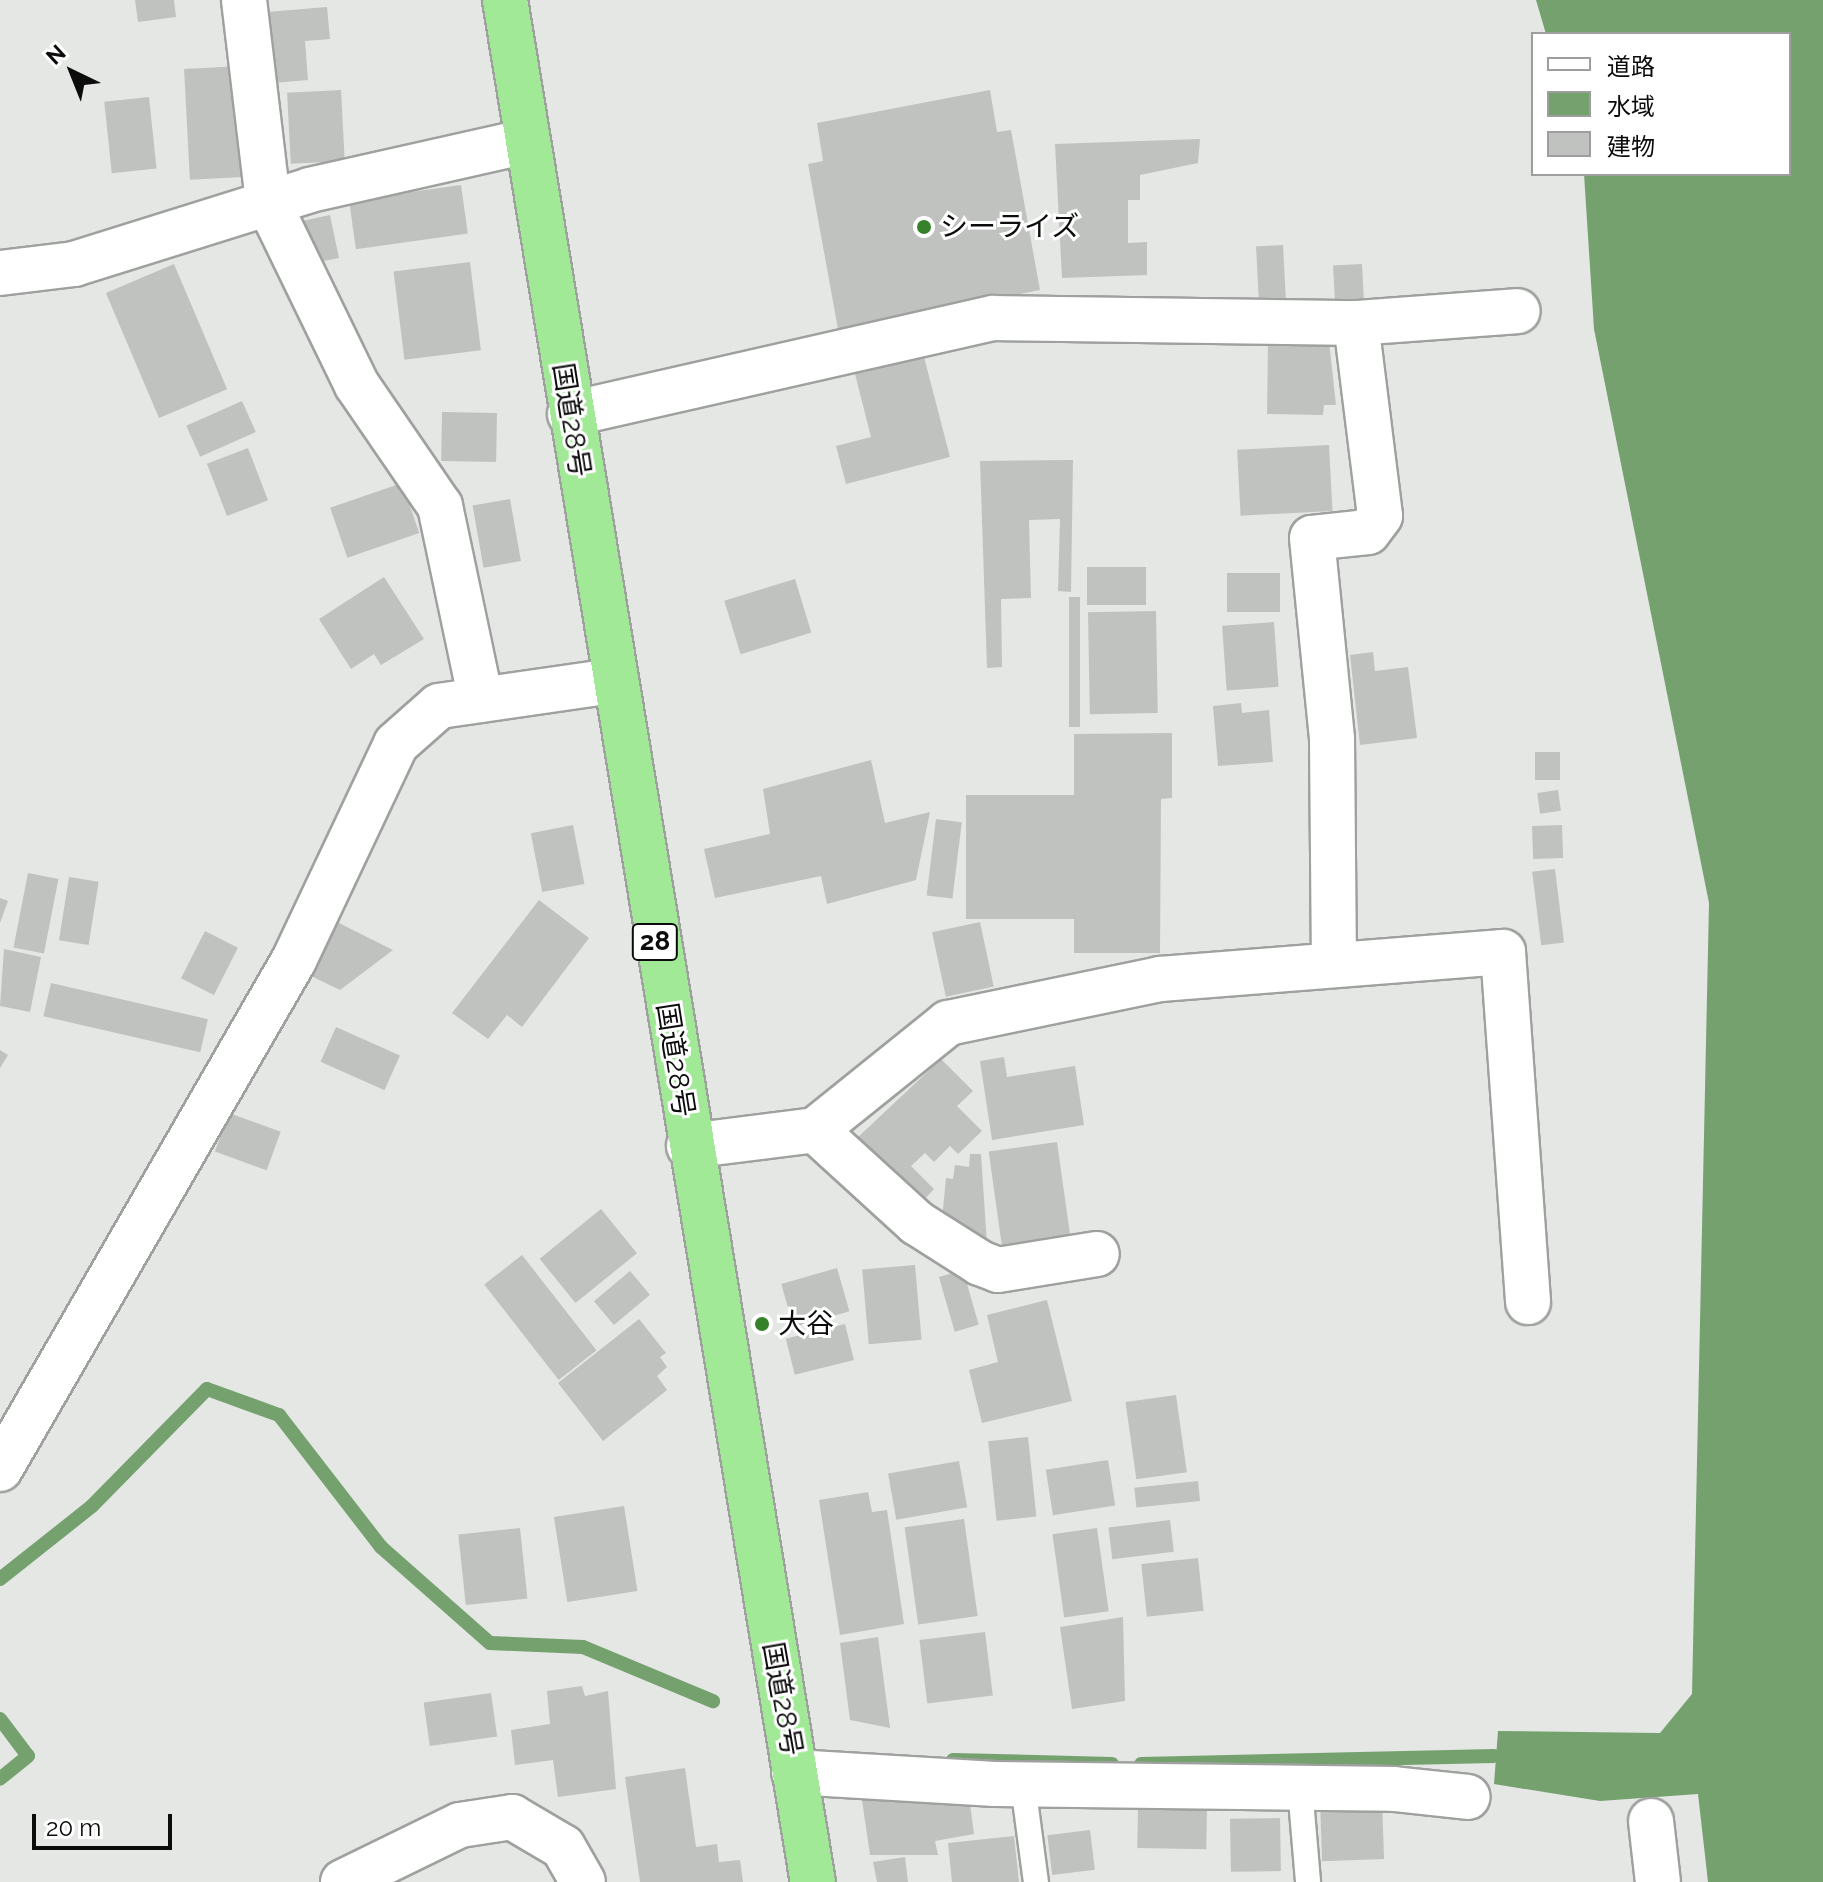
<!DOCTYPE html>
<meta charset="utf-8">
<style>
body{margin:0}
#map{position:relative;width:1823px;height:1882px;overflow:hidden;background:#e4e7e4;font-family:Raleway,"Noto Sans JP",sans-serif}
div>[style]{position:absolute}
.water>*{inset:0;background:#75a16f}
.stream>*{height:14px;margin:-7px;padding:0 7px;transform-origin:7px;border-radius:7px;background:#75a16f}
.building>*{inset:0;background:#c0c2bf;transform-origin:0 0}
.roads{filter:drop-shadow(2px 0 #9ea19e) drop-shadow(-2px 0 #9ea19e) drop-shadow(0 2px #9ea19e) drop-shadow(0 -2px #9ea19e)}
.lane>*{height:24px;margin:-12px;padding:0 12px;transform-origin:12px;border-radius:12px;background:#fff}
.street>*{height:44px;margin:-22px;padding:0 22px;transform-origin:22px;border-radius:22px;background:#fff}
.highway>*{height:44px;margin:-22px;padding:0 22px;transform-origin:22px;border-radius:22px;background:#a2e997}
.dots>*{width:22px;height:22px;translate:-50% -50%;box-sizing:border-box;border:4px solid #fff;border-radius:50%}
span{translate:-50% -50%;white-space:nowrap;text-align:center;line-height:1.15;-webkit-text-stroke:6px #fff;paint-order:stroke}
.shield-label span{padding:2px 6px;background:#fff;border:2px solid;border-radius:6px;-webkit-text-stroke-width:0}
.shield-label{font-size:26px;color:#0b0c0b;font-weight:700}
.poi-label{font-size:28px;color:#0b0c0b}
.left{translate:0 -50%;text-align:left}
.street-label{font-size:28px;color:#0b0c0b}
.legend{position:absolute;left:1531px;top:32px;width:260px;height:144px;box-sizing:border-box;background:#fff;border:2px solid #9d9e9d;margin:0;padding:10px 14px;list-style:none;font-size:24px;color:#0b0c0b}
.legend li{display:flex;align-items:center;gap:16px;height:40px}
.legend b{width:40px;border:2px solid #9d9e9d}
.north{position:absolute;left:32px;top:32px;width:80px;height:80px;-webkit-text-stroke:6px #fff;paint-order:stroke;rotate:317deg;font-size:22px;font-weight:700;line-height:32px;text-align:center;color:#0b0c0b}
.north::after{content:'';display:block;margin:auto;width:28px;height:36px;background:#0b0c0b;clip-path:polygon(50% 0,100% 100%,50% 72%,0 100%)}
.scale{position:absolute;left:32px;top:1814px;width:140px;height:36px;box-sizing:border-box;border:4px solid #0b0c0b;border-top:0;padding-left:10px;font-size:24px;line-height:28px;white-space:nowrap;color:#0b0c0b;-webkit-text-stroke:6px #fff;paint-order:stroke}
</style>
<div id="map">
<div class="water">
<div style="clip-path:polygon(1536px 0,1823px 0,1823px 1882px,1708px 1882px,1698px 1794px,1600px 1801px,1494px 1784px,1498px 1731px,1660px 1733px,1692px 1694px,1709px 903px,1594px 329px,1584px 174px,1789px 174px,1789px 34px,1546px 34px)"></div>
</div>
<div class="stream">
<div style="left:0;top:1579px;width:117px;rotate:-38.4deg"></div>
<div style="left:92px;top:1506px;width:164px;rotate:-45.5deg"></div>
<div style="left:207px;top:1389px;width:77px;rotate:19.9deg"></div>
<div style="left:279px;top:1415px;width:167px;rotate:52.3deg"></div>
<div style="left:381px;top:1547px;width:145px;rotate:41.4deg"></div>
<div style="left:490px;top:1643px;width:93px;rotate:2.5deg"></div>
<div style="left:583px;top:1647px;width:141px;rotate:22.6deg"></div>
<div style="left:0;top:1719px;width:46px;rotate:52.9deg"></div>
<div style="left:28px;top:1756px;width:36px;rotate:141deg"></div>
<div style="left:953px;top:1760px;width:159px;rotate:1.4deg"></div>
<div style="left:1141px;top:1764px;width:353px;rotate:-1.3deg"></div>
</div>
<div class="building">
<div style="clip-path:polygon(135px 0,174px 0,176px 17px,138px 22px)"></div>
<div style="clip-path:polygon(327px 7px,330px 39px,305px 41px,308px 80px,273px 83px,267px 12px)"></div>
<div style="left:241px;top:66px;width:111px;height:57px;rotate:87deg"></div>
<div style="left:341px;top:90px;width:71px;height:54px;rotate:87deg"></div>
<div style="clip-path:polygon(990px 90px,997px 132px,1011px 130px,1040px 290px,838px 329px,808px 164px,823px 161px,817px 123px)"></div>
<div style="left:149px;top:97px;width:72px;height:45px;rotate:84deg"></div>
<div style="clip-path:polygon(1200px 139px,1198px 163px,1140px 175px,1140px 200px,1128px 200px,1128px 243px,1147px 242px,1147px 275px,1062px 278px,1055px 144px)"></div>
<div style="left:461px;top:185px;width:49px;height:113px;rotate:82deg"></div>
<div style="clip-path:polygon(330px 215px,339px 258px,313px 263px,293px 223px)"></div>
<div style="left:1283px;top:245px;width:57px;height:27px;rotate:87deg"></div>
<div style="left:470px;top:262px;width:89px;height:77px;rotate:83deg"></div>
<div style="left:174px;top:264px;width:136px;height:74px;rotate:67deg"></div>
<div style="left:1362px;top:264px;width:39px;height:29px;rotate:87deg"></div>
<div style="clip-path:polygon(1329px 341px,1336px 405px,1324px 405px,1323px 415px,1267px 414px,1268px 343px)"></div>
<div style="clip-path:polygon(923px 353px,950px 457px,846px 484px,836px 446px,871px 437px,854px 370px)"></div>
<div style="left:242px;top:401px;width:34px;height:61px;rotate:66deg"></div>
<div style="left:442px;top:412px;width:55px;height:49px;rotate:1deg"></div>
<div style="left:1329px;top:445px;width:66px;height:92px;rotate:87deg"></div>
<div style="left:248px;top:448px;width:56px;height:44px;rotate:69deg"></div>
<div style="clip-path:polygon(1073px 460px,1071px 592px,1058px 591px,1060px 519px,1029px 520px,1031px 598px,1001px 599px,1002px 667px,987px 668px,980px 461px)"></div>
<div style="left:402px;top:483px;width:53px;height:76px;rotate:71deg"></div>
<div style="left:510px;top:499px;width:63px;height:38px;rotate:80deg"></div>
<div style="left:1146px;top:567px;width:38px;height:59px;rotate:90deg"></div>
<div style="left:1227px;top:573px;width:53px;height:39px"></div>
<div style="clip-path:polygon(384px 577px,424px 639px,381px 665px,374px 654px,351px 669px,319px 619px)"></div>
<div style="left:795px;top:579px;width:56px;height:74px;rotate:73deg"></div>
<div style="left:1069px;top:597px;width:11px;height:130px"></div>
<div style="left:1156px;top:611px;width:102px;height:68px;rotate:89deg"></div>
<div style="left:1274px;top:622px;width:65px;height:52px;rotate:86deg"></div>
<div style="clip-path:polygon(1373px 652px,1375px 671px,1408px 667px,1417px 738px,1360px 745px,1350px 655px)"></div>
<div style="clip-path:polygon(1241px 703px,1242px 713px,1269px 710px,1273px 762px,1218px 766px,1213px 706px)"></div>
<div style="clip-path:polygon(1172px 733px,1172px 798px,1161px 799px,1160px 953px,1074px 953px,1074px 919px,966px 919px,966px 795px,1074px 795px,1074px 734px)"></div>
<div style="left:1535px;top:752px;width:25px;height:28px"></div>
<div style="clip-path:polygon(871px 760px,885px 823px,930px 812px,916px 880px,827px 904px,821px 876px,715px 898px,704px 849px,770px 834px,763px 789px)"></div>
<div style="left:1558px;top:790px;width:21px;height:21px;rotate:82deg"></div>
<div style="left:936px;top:819px;width:26px;height:77px;rotate:7deg"></div>
<div style="left:573px;top:825px;width:60px;height:43px;rotate:79deg"></div>
<div style="left:1562px;top:825px;width:33px;height:30px;rotate:88deg"></div>
<div style="left:1555px;top:869px;width:74px;height:23px;rotate:83deg"></div>
<div style="left:28px;top:873px;width:31px;height:76px;rotate:11deg"></div>
<div style="left:69px;top:877px;width:30px;height:64px;rotate:9deg"></div>
<div style="clip-path:polygon(0 898px,8px 901px,0 923px)"></div>
<div style="clip-path:polygon(539px 900px,589px 938px,522px 1027px,507px 1015px,488px 1039px,452px 1013px)"></div>
<div style="clip-path:polygon(337px 922px,393px 950px,340px 990px,309px 975px)"></div>
<div style="left:980px;top:922px;width:66px;height:49px;rotate:78deg"></div>
<div style="left:205px;top:931px;width:37px;height:53px;rotate:27deg"></div>
<div style="clip-path:polygon(4px 949px,41px 957px,30px 1012px,0 1006px)"></div>
<div style="left:51px;top:983px;width:161px;height:34px;rotate:13deg"></div>
<div style="left:336px;top:1027px;width:70px;height:38px;rotate:24deg"></div>
<div style="clip-path:polygon(0 1050px,8px 1055px,0 1068px)"></div>
<div style="clip-path:polygon(1004px 1057px,1007px 1077px,1075px 1066px,1084px 1125px,992px 1140px,980px 1061px)"></div>
<div style="clip-path:polygon(941px 1059px,973px 1091px,957px 1106px,982px 1131px,958px 1154px,950px 1146px,934px 1162px,925px 1153px,911px 1166px,934px 1189px,922px 1202px,856px 1139px)"></div>
<div style="left:229px;top:1113px;width:55px;height:41px;rotate:20deg"></div>
<div style="left:1057px;top:1142px;width:97px;height:69px;rotate:82deg"></div>
<div style="clip-path:polygon(970px 1154px,981px 1154px,987px 1244px,942px 1219px,946px 1178px,953px 1179px,955px 1165px,969px 1167px)"></div>
<div style="left:601px;top:1209px;width:57px;height:79px;rotate:51deg"></div>
<div style="left:522px;top:1255px;width:121px;height:48px;rotate:52deg"></div>
<div style="left:915px;top:1265px;width:75px;height:53px;rotate:85deg"></div>
<div style="left:837px;top:1268px;width:45px;height:58px;rotate:74deg"></div>
<div style="left:963px;top:1270px;width:57px;height:25px;rotate:74deg"></div>
<div style="left:630px;top:1271px;width:31px;height:47px;rotate:50deg"></div>
<div style="clip-path:polygon(1047px 1300px,1072px 1401px,982px 1423px,969px 1370px,998px 1362px,987px 1315px)"></div>
<div style="clip-path:polygon(639px 1319px,666px 1353px,660px 1357px,667px 1367px,657px 1376px,667px 1390px,603px 1441px,558px 1383px)"></div>
<div style="left:845px;top:1324px;width:37px;height:61px;rotate:76deg"></div>
<div style="left:1176px;top:1395px;width:78px;height:51px;rotate:82deg"></div>
<div style="left:1028px;top:1437px;width:80px;height:40px;rotate:84deg"></div>
<div style="left:1108px;top:1460px;width:46px;height:63px;rotate:81deg"></div>
<div style="left:959px;top:1461px;width:47px;height:72px;rotate:80deg"></div>
<div style="left:1198px;top:1481px;width:20px;height:64px;rotate:84deg"></div>
<div style="clip-path:polygon(868px 1492px,872px 1512px,887px 1510px,904px 1624px,840px 1635px,819px 1500px)"></div>
<div style="left:624px;top:1506px;width:86px;height:71px;rotate:81deg"></div>
<div style="left:964px;top:1519px;width:98px;height:60px;rotate:82deg"></div>
<div style="left:1170px;top:1520px;width:32px;height:62px;rotate:83deg"></div>
<div style="left:520px;top:1528px;width:71px;height:62px;rotate:84deg"></div>
<div style="left:1097px;top:1528px;width:84px;height:45px;rotate:82deg"></div>
<div style="left:1198px;top:1558px;width:53px;height:57px;rotate:84deg"></div>
<div style="clip-path:polygon(1123px 1617px,1125px 1701px,1072px 1709px,1060px 1627px)"></div>
<div style="left:985px;top:1632px;width:64px;height:66px;rotate:83deg"></div>
<div style="clip-path:polygon(878px 1637px,890px 1728px,850px 1720px,840px 1643px)"></div>
<div style="clip-path:polygon(582px 1686px,585px 1696px,608px 1691px,616px 1789px,558px 1797px,553px 1760px,515px 1765px,511px 1730px,550px 1724px,547px 1691px)"></div>
<div style="left:491px;top:1693px;width:44px;height:68px;rotate:82deg"></div>
<div style="clip-path:polygon(685px 1768px,696px 1847px,717px 1844px,719px 1862px,740px 1860px,743px 1882px,640px 1882px,625px 1777px)"></div>
<div style="clip-path:polygon(861px 1793px,969px 1796px,974px 1834px,935px 1841px,938px 1855px,870px 1855px)"></div>
<div style="left:1382px;top:1800px;width:59px;height:62px;rotate:88deg"></div>
<div style="left:1138px;top:1807px;width:69px;height:41px;rotate:1deg"></div>
<div style="left:1280px;top:1818px;width:53px;height:50px;rotate:89deg"></div>
<div style="left:1090px;top:1830px;width:40px;height:43px;rotate:83deg"></div>
<div style="clip-path:polygon(1014px 1836px,1019px 1882px,952px 1882px,948px 1843px)"></div>
<div style="clip-path:polygon(905px 1857px,908px 1882px,877px 1882px,873px 1862px)"></div>
</div>
<div class="roads">
<div class="lane">
<div style="left:1023px;top:1785px;width:98px;rotate:82.4deg"></div>
<div style="left:1300px;top:1788px;width:94px;rotate:85.1deg"></div>
</div>
<div class="street">
<div style="left:244px;top:0;width:203px;rotate:83.2deg"></div>
<div style="left:268px;top:202px;width:203px;rotate:64.1deg"></div>
<div style="left:357px;top:385px;width:147px;rotate:55.6deg"></div>
<div style="left:440px;top:506px;width:198px;rotate:78.1deg"></div>
<div style="left:0;top:273px;width:75px;rotate:-6.9deg"></div>
<div style="left:74px;top:264px;width:247px;rotate:-17.4deg"></div>
<div style="left:310px;top:190px;width:222px;rotate:-12.7deg"></div>
<div style="left:1356px;top:323px;width:162px;rotate:-4.2deg"></div>
<div style="left:570px;top:414px;width:434px;rotate:-12.8deg"></div>
<div style="left:993px;top:318px;width:363px;rotate:0.8deg"></div>
<div style="left:1356px;top:323px;width:194px;rotate:82.9deg"></div>
<div style="left:1380px;top:516px;width:20px;rotate:127deg"></div>
<div style="left:1368px;top:532px;width:56px;rotate:173.9deg"></div>
<div style="left:1312px;top:538px;width:203px;rotate:84.3deg"></div>
<div style="left:1332px;top:740px;width:225px;rotate:89.5deg"></div>
<div style="left:815px;top:1130px;width:138px;rotate:42.4deg"></div>
<div style="left:917px;top:1223px;width:75px;rotate:32.4deg"></div>
<div style="left:980px;top:1263px;width:19px;rotate:21deg"></div>
<div style="left:998px;top:1270px;width:100px;rotate:-9.2deg"></div>
<div style="left:689px;top:1146px;width:127px;rotate:-7.2deg"></div>
<div style="left:815px;top:1130px;width:171px;rotate:-38.8deg"></div>
<div style="left:948px;top:1023px;width:217px;rotate:-11.7deg"></div>
<div style="left:1160px;top:979px;width:344px;rotate:-4.5deg"></div>
<div style="left:1503px;top:952px;width:351px;rotate:85.9deg"></div>
<div style="left:0;top:1469px;width:588px;rotate:-59.99deg"></div>
<div style="left:294px;top:960px;width:239px;rotate:-64.7deg"></div>
<div style="left:396px;top:744px;width:57px;rotate:-41.5deg"></div>
<div style="left:439px;top:706px;width:176px;rotate:-8.2deg"></div>
<div style="left:794px;top:1772px;width:201px;rotate:3.4deg"></div>
<div style="left:995px;top:1784px;width:399px;rotate:0.7deg"></div>
<div style="left:1394px;top:1789px;width:74px;rotate:6.2deg"></div>
<div style="left:1651px;top:1821px;width:61px;rotate:83.5deg"></div>
<div style="left:343px;top:1882px;width:130px;rotate:-26deg"></div>
<div style="left:460px;top:1825px;width:53px;rotate:-8.7deg"></div>
<div style="left:512px;top:1817px;width:59px;rotate:30.5deg"></div>
<div style="left:563px;top:1847px;width:40px;rotate:60.3deg"></div>
</div>
<div class="highway">
<div style="left:505px;top:0;width:1907px;rotate:80.71deg"></div>
</div>
</div>
<div class="dots">
<div style="left:924px;top:227px;background:#36822a"></div>
<div style="left:762px;top:1324px;background:#36822a"></div>
</div>
<div class="shield-label">
<span style="left:655px;top:942px">28</span>
</div>
<div class="poi-label">
<span class="left" style="left:940px;top:227px">シーライズ</span>
<span class="left" style="left:778px;top:1324px">大谷</span>
</div>
<div class="street-label">
<span style="left:571px;top:420px;rotate:81deg">国道28号</span>
<span style="left:675px;top:1060px;rotate:81deg">国道28号</span>
<span style="left:782px;top:1699px;rotate:80deg">国道28号</span>
</div>
<ul class="legend">
<li><b style="height:10px;background:#fff"></b>道路</li>
<li><b style="height:22px;background:#75a16f"></b>水域</li>
<li><b style="height:22px;background:#c0c2bf"></b>建物</li>
</ul>
<div class="north">N</div>
<div class="scale">20 m</div>
</div>
